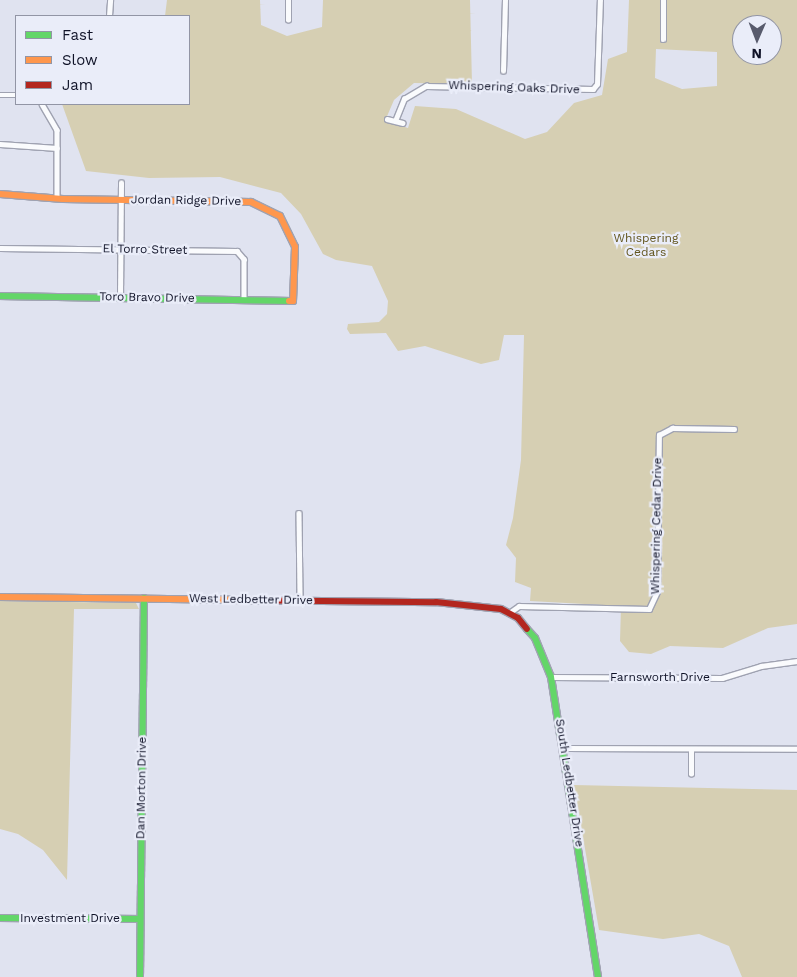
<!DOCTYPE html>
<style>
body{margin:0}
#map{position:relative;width:797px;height:977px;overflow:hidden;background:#e0e3f0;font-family:"Work Sans",sans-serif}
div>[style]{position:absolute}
.green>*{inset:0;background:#d6cfb3}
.roads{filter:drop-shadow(1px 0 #9fa2b1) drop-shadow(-1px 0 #9fa2b1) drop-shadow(0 1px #9fa2b1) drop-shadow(0 -1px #9fa2b1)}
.street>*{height:4.5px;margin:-2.25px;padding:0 2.25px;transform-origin:2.25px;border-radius:2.25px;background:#fafbfd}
.fast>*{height:6px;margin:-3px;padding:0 3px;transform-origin:3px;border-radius:3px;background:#63d668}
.slow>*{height:6px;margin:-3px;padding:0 3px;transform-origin:3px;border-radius:3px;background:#ff974d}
.jam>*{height:6px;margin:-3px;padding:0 3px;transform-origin:3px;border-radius:3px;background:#b3261e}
span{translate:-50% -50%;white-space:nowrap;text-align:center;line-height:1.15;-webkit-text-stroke:4.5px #eaedf9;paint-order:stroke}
.street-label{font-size:12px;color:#0f1227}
.park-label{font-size:12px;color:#62551e}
.legend{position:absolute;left:15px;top:15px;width:175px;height:90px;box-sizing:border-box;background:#eaedf9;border:1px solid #9295a5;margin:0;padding:6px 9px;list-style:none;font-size:15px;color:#0f1227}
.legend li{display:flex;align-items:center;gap:10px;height:25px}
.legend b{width:25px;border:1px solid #9295a5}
.north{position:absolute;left:732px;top:15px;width:50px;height:50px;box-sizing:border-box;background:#eaedf9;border:1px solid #9295a5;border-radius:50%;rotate:181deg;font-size:14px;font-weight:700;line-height:20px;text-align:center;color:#0f1227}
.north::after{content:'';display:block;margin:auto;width:18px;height:22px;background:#585b6d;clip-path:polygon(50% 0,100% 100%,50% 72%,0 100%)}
</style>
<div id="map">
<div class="green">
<div style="clip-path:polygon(evenodd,167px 0,260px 0,261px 25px,287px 36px,322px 27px,323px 0,470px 0,472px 84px,414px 83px,394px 100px,385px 121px,408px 128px,415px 106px,456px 109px,525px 139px,547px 132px,574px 103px,602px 95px,608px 59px,627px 52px,629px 0,797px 0,797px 624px,768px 628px,723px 648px,670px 646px,651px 654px,629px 652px,620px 641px,621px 606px,530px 601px,531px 588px,515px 582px,516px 558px,506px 545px,513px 518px,521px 460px,524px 335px,504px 335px,499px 360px,481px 364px,425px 346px,398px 351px,386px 333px,350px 334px,347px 329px,348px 324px,379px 322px,387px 314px,388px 301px,372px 266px,336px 260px,323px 254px,301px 214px,281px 193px,220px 177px,149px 178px,86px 171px,62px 104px,189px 104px,189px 16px,165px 16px,167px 0,742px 25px,772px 25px,772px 55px,742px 55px,742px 25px,167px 0,656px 49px,717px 52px,717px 86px,682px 89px,655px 78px,656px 49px)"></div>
<div style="clip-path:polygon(0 601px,136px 603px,139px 609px,74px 609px,67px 880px,43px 850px,18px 834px,0 829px)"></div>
<div style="clip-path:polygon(574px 785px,797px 790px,797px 977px,742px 977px,729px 946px,699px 934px,663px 939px,599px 930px)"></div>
</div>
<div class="roads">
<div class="street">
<div style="left:663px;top:0;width:39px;rotate:90deg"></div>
<div style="left:109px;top:16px;width:16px;rotate:-86deg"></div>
<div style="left:288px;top:20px;width:20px;rotate:-90deg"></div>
<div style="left:503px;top:71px;width:71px;rotate:-88.4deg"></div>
<div style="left:0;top:95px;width:16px"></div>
<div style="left:42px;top:104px;width:30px;rotate:60deg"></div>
<div style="left:57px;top:130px;width:68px;rotate:90deg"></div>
<div style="left:387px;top:119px;width:16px;rotate:14deg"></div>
<div style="left:395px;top:121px;width:24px;rotate:-68deg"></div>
<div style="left:404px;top:99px;width:26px;rotate:-31deg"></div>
<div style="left:426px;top:86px;width:167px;rotate:1deg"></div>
<div style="left:593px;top:89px;width:6px;rotate:-51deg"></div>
<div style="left:597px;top:84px;width:84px;rotate:-88deg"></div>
<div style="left:0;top:144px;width:57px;rotate:4deg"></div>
<div style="left:0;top:248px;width:237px;rotate:0.7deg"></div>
<div style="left:237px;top:251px;width:11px;rotate:49deg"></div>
<div style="left:244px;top:259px;width:41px;rotate:90deg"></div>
<div style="left:120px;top:298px;width:115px;rotate:-89.5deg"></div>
<div style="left:299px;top:513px;width:87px;rotate:89.3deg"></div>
<div style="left:509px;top:613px;width:12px;rotate:-35deg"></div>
<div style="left:519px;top:606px;width:130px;rotate:1.3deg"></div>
<div style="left:649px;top:609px;width:19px;rotate:-65deg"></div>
<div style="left:657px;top:592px;width:157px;rotate:-89.3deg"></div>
<div style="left:659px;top:435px;width:15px;rotate:-28deg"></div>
<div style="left:672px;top:428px;width:62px;rotate:0.9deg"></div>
<div style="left:551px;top:677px;width:171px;rotate:0.3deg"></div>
<div style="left:722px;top:678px;width:41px;rotate:-17.1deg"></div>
<div style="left:761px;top:666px;width:36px;rotate:-8deg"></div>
<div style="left:564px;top:748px;width:233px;rotate:0.2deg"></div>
<div style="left:691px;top:774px;width:23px;rotate:-90deg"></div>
</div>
<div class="fast">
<div style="left:0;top:296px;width:289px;rotate:1deg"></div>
<div style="left:527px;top:629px;width:12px;rotate:48deg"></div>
<div style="left:535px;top:638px;width:42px;rotate:67.7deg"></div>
<div style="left:551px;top:677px;width:304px;rotate:81.1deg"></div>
<div style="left:0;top:918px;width:140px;rotate:0.4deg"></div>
<div style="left:140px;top:977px;width:379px;rotate:-89.4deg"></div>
</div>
<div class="slow">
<div style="left:0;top:194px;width:63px;rotate:4.5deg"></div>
<div style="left:63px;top:199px;width:188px;rotate:0.9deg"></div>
<div style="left:251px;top:202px;width:32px;rotate:26deg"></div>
<div style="left:280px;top:216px;width:34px;rotate:64deg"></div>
<div style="left:295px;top:247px;width:54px;rotate:92.1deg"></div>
<div style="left:293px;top:301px;width:4px;rotate:180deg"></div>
<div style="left:0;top:597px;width:232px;rotate:0.7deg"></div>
</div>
<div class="jam">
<div style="left:232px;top:600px;width:204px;rotate:0.6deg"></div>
<div style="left:436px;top:602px;width:65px;rotate:6.1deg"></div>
<div style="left:501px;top:609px;width:19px;rotate:28deg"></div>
<div style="left:518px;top:618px;width:14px;rotate:51deg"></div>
</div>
</div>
<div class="street-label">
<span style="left:514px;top:88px;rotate:2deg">Whispering Oaks Drive</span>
<span style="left:186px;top:201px;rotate:1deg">Jordan Ridge Drive</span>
<span style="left:145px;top:250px;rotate:1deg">El Torro Street</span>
<span style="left:147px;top:298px;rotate:1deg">Toro Bravo Drive</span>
<span style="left:657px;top:526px;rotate:-89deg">Whispering Cedar Drive</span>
<span style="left:251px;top:600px;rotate:1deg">West Ledbetter Drive</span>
<span style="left:660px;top:678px">Farnsworth Drive</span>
<span style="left:569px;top:783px;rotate:81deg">South Ledbetter Drive</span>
<span style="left:142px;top:788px;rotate:-89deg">Dan Morton Drive</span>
<span style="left:70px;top:919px">Investment Drive</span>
</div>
<div class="park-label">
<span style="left:646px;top:246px">Whispering<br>Cedars</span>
</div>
<ul class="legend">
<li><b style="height:6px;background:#63d668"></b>Fast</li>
<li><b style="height:6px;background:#ff974d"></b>Slow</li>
<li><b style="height:6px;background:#b3261e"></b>Jam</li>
</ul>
<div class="north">N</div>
</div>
